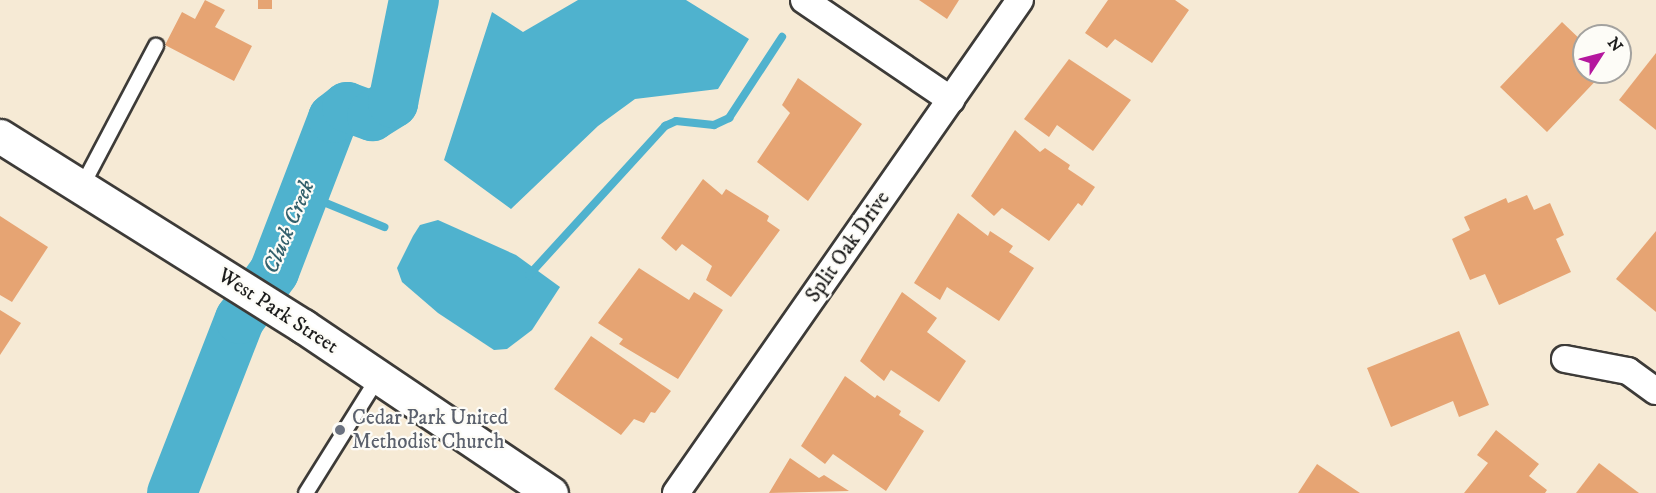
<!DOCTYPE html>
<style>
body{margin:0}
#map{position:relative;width:1656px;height:493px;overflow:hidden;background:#f6ead5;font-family:"IM FELL DW Pica",serif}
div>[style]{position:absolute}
.water>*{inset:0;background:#4fb2ce}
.stream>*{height:8px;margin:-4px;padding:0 4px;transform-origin:4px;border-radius:4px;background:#4fb2ce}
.river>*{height:50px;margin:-25px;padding:0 25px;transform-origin:25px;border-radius:25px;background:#4fb2ce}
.building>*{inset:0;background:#e6a473;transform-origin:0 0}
.roads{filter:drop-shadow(2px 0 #3d3b38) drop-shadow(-2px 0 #3d3b38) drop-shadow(0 2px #3d3b38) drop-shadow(0 -2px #3d3b38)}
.service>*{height:14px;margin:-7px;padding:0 7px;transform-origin:7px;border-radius:7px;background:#fff}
.minor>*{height:26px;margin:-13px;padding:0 13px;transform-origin:13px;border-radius:13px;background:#fff}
.tertiary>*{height:33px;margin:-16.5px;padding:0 16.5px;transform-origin:16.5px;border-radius:16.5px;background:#fff}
.dots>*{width:16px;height:16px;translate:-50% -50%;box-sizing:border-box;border:3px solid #fdfcf7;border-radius:50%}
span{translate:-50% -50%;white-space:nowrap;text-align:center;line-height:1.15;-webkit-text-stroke:4.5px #fdfcf7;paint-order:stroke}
.street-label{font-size:21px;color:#1c1c1c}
.worship-label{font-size:21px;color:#5b616d}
.left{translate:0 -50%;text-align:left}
.water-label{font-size:22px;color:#33606c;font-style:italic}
.north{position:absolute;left:1572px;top:24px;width:60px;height:60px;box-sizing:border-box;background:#fdfcf7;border:2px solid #a3a29f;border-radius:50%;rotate:54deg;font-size:16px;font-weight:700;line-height:24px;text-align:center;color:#1c1c1c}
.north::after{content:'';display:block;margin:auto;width:21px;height:27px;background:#b5179e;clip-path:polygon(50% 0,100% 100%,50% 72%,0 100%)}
</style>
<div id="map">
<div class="water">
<div style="clip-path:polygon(578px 0,686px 0,749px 39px,718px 89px,635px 99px,598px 126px,511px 209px,444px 160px,492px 12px,523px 32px)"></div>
<div style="clip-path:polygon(438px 220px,516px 255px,560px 287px,532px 330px,507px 349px,494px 350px,438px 313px,402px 282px,397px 268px,413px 236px,420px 225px)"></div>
</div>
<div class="stream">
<div style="left:304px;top:194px;width:87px;rotate:22.4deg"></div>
<div style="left:529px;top:275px;width:202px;rotate:-47.6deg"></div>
<div style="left:665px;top:126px;width:12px;rotate:-24deg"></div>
<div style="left:676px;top:121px;width:38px;rotate:6deg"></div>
<div style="left:714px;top:125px;width:17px;rotate:-25deg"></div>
<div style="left:729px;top:118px;width:97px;rotate:-56.8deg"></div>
</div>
<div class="river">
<div style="left:172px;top:493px;width:187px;rotate:-68.7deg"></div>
<div style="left:240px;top:319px;width:58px;rotate:-54.1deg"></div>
<div style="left:274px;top:272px;width:165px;rotate:-69deg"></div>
<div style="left:333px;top:118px;width:18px;rotate:-38deg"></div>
<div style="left:347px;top:107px;width:27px;rotate:20deg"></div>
<div style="left:372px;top:116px;width:25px;rotate:-32deg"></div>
<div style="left:393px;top:103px;width:105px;rotate:-78.5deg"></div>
</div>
<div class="building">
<div style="clip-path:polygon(205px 0,225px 10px,215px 27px,252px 46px,234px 81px,165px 45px,182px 12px,195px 19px)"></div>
<div style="left:258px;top:0;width:14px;height:9px"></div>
<div style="clip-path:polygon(919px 0,959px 0,947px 19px)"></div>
<div style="clip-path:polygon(1108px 0,1175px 0,1189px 10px,1152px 63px,1115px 39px,1107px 48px,1085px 33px)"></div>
<div style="clip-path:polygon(1562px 22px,1584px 43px,1584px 72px,1604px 72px,1547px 132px,1500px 87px)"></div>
<div style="clip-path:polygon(1656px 53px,1656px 130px,1619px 100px)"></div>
<div style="clip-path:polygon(1069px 59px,1131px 100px,1093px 151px,1057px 125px,1049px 137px,1024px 119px)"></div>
<div style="clip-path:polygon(798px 78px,862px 124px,808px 201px,757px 162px,790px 113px,782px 105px)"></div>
<div style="clip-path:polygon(1015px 130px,1040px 152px,1045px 148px,1070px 165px,1068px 169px,1095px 187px,1082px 206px,1078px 203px,1049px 241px,1002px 208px,994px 216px,971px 196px)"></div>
<div style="clip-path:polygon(703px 179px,722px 195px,726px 189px,769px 216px,767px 221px,780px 230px,731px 297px,706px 280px,712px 266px,682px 244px,676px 251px,661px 238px)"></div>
<div style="clip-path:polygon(1527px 195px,1534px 210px,1550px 203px,1564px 235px,1556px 239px,1571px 272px,1499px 305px,1485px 274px,1470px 280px,1452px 239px,1470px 230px,1464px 217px,1506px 198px,1508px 203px)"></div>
<div style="clip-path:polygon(958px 213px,988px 236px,990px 231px,1013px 246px,1009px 252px,1034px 268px,999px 321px,947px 287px,940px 300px,914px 283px)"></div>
<div style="clip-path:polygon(0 216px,48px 247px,12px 302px,0 295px)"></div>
<div style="clip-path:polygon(1656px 231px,1656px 312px,1616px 279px)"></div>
<div style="clip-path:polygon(639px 268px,689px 300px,694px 292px,723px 310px,678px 379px,619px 344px,623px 339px,598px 323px)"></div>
<div style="clip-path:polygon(902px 292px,937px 318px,927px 332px,966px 361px,939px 402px,891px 370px,884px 381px,860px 361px)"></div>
<div style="clip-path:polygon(0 310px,21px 323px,0 355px)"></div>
<div style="clip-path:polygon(1459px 331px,1489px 405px,1459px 417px,1453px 401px,1391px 427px,1367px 368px)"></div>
<div style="clip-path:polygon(591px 336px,671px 391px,655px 413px,651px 412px,644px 423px,634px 419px,621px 435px,554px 389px)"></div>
<div style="clip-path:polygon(845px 376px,875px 398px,877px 395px,901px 411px,899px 415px,924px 431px,886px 491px,833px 454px,825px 464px,801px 446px)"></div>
<div style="clip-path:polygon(1496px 430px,1539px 464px,1529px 476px,1547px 490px,1545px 493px,1464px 493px,1488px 463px,1477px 455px)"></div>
<div style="clip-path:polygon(790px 458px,819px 478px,824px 475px,849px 491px,769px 493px)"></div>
<div style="clip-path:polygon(1599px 463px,1639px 493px,1576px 493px)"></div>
<div style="clip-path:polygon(1317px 464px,1360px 493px,1298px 493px)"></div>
</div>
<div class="roads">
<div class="service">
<div style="left:81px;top:188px;width:161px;rotate:-62.2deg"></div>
<div style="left:306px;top:493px;width:138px;rotate:-58deg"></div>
</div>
<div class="minor">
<div style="left:804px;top:0;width:178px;rotate:34.2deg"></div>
<div style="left:1565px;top:359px;width:64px;rotate:10.8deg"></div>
<div style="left:1628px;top:371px;width:34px;rotate:36deg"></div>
<div style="left:676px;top:493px;width:601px;rotate:-55.09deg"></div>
</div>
<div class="tertiary">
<div style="left:0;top:136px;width:358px;rotate:32.1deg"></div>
<div style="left:303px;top:326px;width:299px;rotate:34deg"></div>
</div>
</div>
<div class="dots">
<div style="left:340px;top:430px;background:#6b7280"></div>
</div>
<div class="street-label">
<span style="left:848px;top:247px;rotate:-55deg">Split Oak Drive</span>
<span style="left:278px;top:311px;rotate:33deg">West Park Street</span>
</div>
<div class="worship-label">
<span class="left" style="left:352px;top:430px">Cedar Park United<br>Methodist Church</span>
</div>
<div class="water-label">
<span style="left:289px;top:227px;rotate:-67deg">Cluck Creek</span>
</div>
<div class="north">N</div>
</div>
